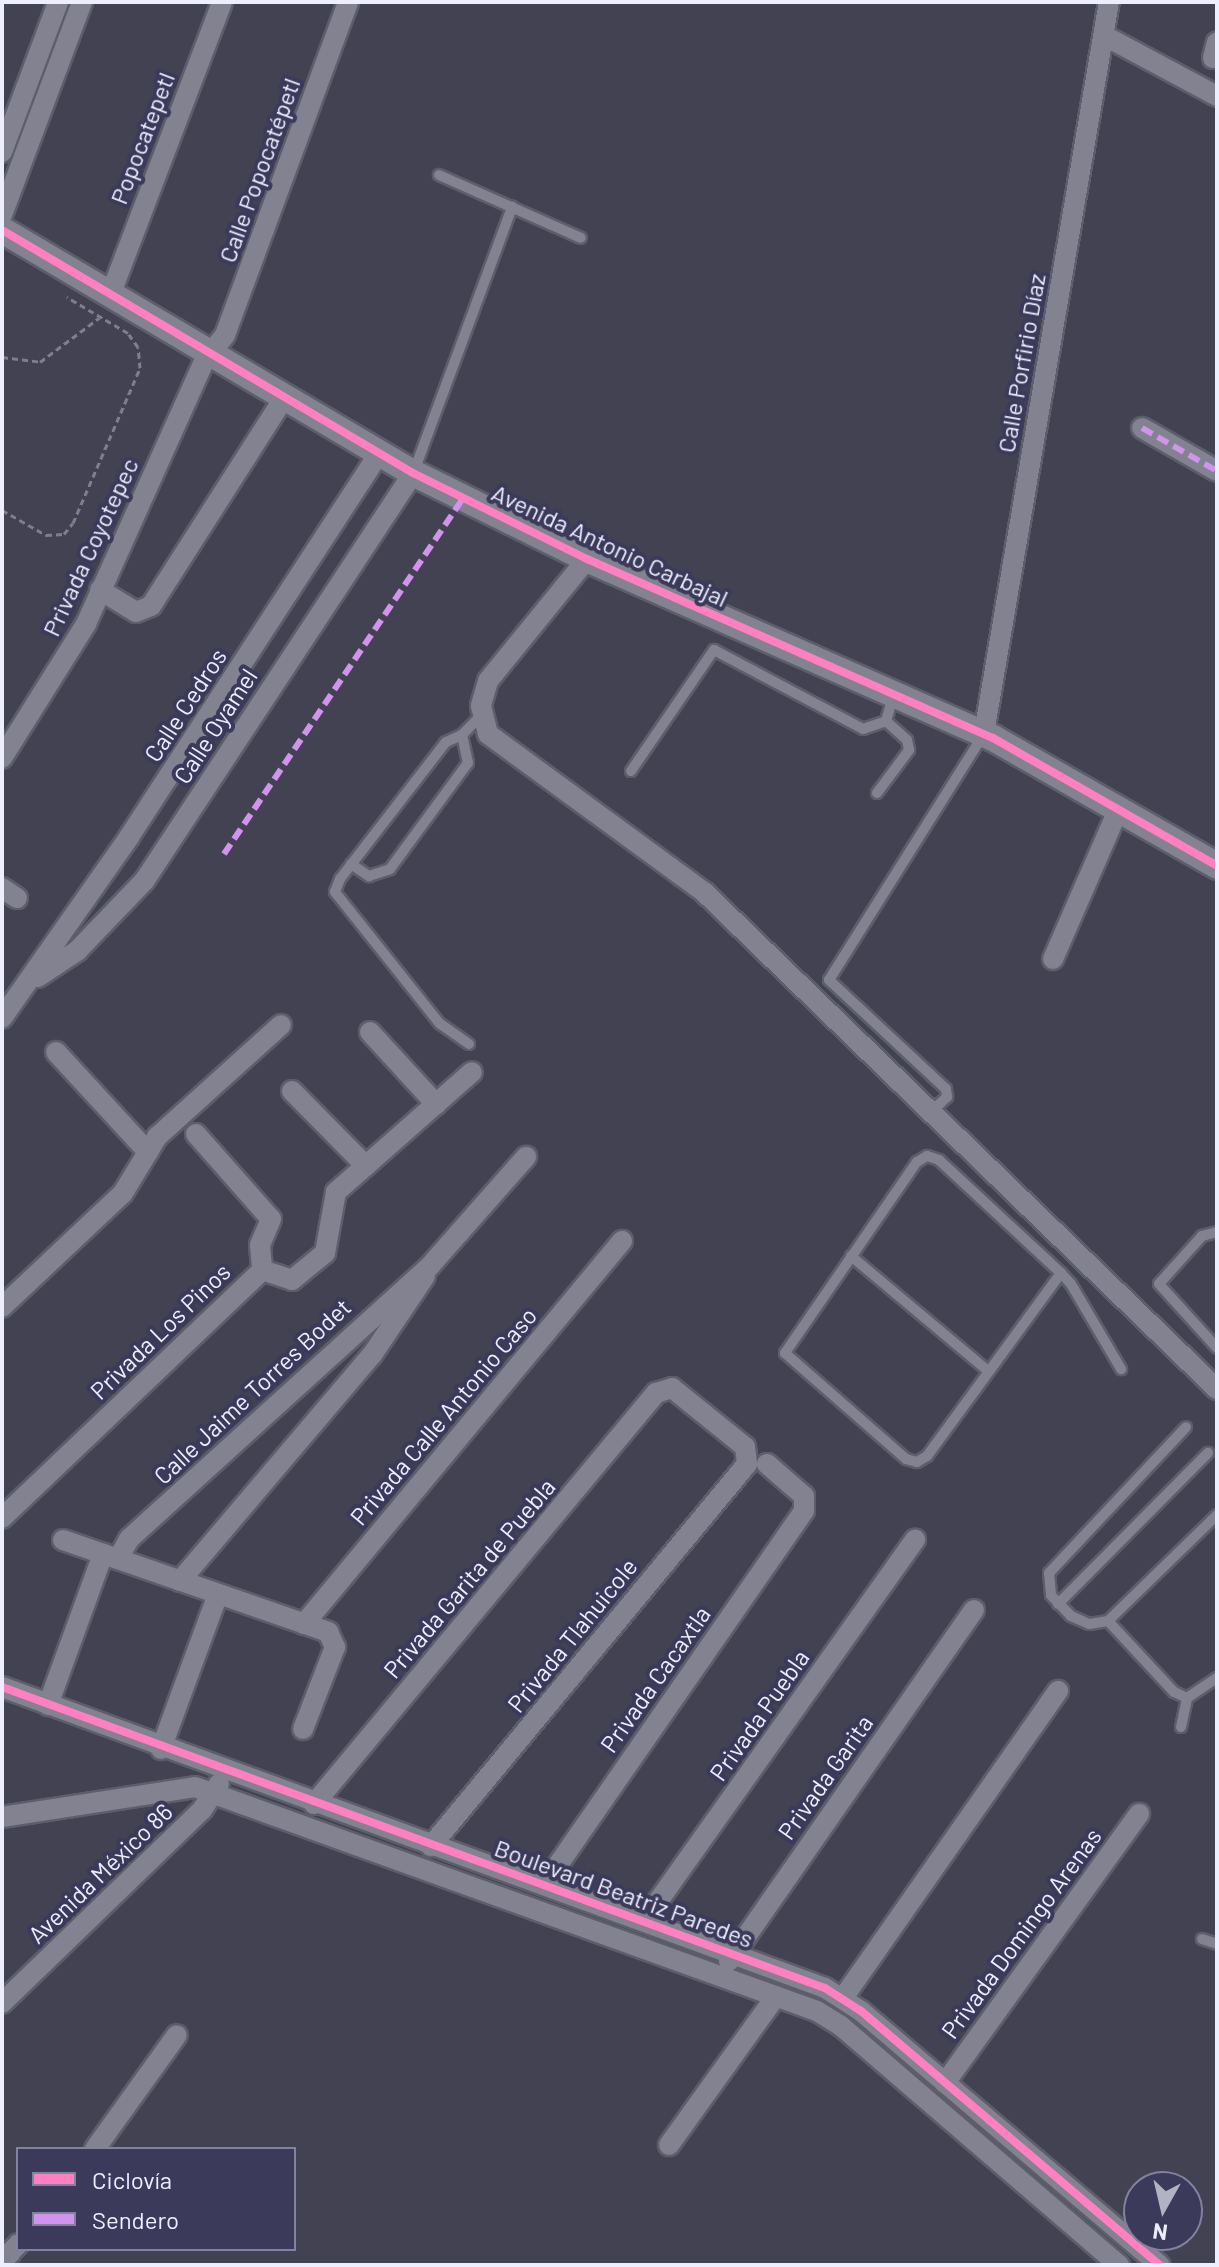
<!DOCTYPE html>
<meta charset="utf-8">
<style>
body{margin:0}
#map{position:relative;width:1219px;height:2267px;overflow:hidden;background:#424253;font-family:Barlow,sans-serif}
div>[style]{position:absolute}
.path>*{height:3px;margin-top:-1.5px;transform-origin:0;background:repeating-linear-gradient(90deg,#7f7f8b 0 6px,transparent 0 10px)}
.roads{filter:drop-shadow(2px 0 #5d5e6b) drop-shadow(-2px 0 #5d5e6b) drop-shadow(0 2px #5d5e6b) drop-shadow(0 -2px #5d5e6b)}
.service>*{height:10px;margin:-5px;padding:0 5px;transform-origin:5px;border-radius:5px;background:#828290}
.minor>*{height:20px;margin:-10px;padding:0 10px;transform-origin:10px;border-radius:10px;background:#828290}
.tertiary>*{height:26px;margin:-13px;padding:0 13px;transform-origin:13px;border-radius:13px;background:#828290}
.quiet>*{height:6px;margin-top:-3px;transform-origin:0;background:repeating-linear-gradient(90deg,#d193ec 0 12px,transparent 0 18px)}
.cycleway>*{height:8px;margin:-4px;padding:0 4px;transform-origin:4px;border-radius:4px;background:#ff80c0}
span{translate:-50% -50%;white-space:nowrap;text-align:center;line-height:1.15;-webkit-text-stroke:8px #3b3a5b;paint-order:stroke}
.street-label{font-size:24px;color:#edeefe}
.frame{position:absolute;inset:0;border:4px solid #edeefe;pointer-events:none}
.legend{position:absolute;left:16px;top:2147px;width:280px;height:104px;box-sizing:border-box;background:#3b3a5b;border:2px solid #82829c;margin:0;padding:10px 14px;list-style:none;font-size:24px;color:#edeefe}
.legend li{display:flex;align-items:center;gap:16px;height:40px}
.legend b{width:40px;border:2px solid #82829c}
.north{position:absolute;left:1123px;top:2171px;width:80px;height:80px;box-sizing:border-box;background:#3b3a5b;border:2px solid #82829c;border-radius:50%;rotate:188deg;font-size:22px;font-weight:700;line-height:32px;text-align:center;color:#edeefe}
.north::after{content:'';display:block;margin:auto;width:28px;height:36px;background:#b1b2c2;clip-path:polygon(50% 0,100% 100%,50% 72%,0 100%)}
</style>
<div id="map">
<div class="path">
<div style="left:2px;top:357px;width:38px;rotate:7deg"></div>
<div style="left:40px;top:362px;width:74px;rotate:-36.7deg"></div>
<div style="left:2px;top:510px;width:51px;rotate:29.6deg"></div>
<div style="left:46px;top:535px;width:18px;rotate:-3deg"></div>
<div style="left:64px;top:534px;width:14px;rotate:-51deg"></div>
<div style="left:73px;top:523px;width:169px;rotate:-66.6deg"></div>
<div style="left:140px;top:368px;width:21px;rotate:-95deg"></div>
<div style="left:138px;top:347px;width:17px;rotate:-126deg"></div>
<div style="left:128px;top:333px;width:71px;rotate:-149.5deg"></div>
</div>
<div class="roads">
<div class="service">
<div style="left:439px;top:175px;width:155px;rotate:23.9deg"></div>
<div style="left:414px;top:471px;width:282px;rotate:-69.6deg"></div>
<div style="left:631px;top:771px;width:147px;rotate:-55.6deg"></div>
<div style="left:714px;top:650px;width:169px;rotate:27.9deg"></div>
<div style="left:863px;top:729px;width:24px;rotate:-19deg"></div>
<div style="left:886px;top:721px;width:26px;rotate:-74deg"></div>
<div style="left:877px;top:793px;width:54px;rotate:-53.3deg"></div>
<div style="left:909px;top:750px;width:10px;rotate:-101deg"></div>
<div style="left:907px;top:740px;width:28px;rotate:-138deg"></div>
<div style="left:351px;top:864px;width:22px;rotate:34deg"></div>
<div style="left:369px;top:876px;width:22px;rotate:-18deg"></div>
<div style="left:390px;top:869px;width:132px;rotate:-53.7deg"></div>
<div style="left:468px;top:763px;width:29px;rotate:-102deg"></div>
<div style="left:469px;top:1044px;width:35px;rotate:-145deg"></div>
<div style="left:440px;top:1024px;width:169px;rotate:-128.5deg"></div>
<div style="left:335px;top:892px;width:14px;rotate:-69deg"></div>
<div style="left:340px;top:879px;width:173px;rotate:-52.3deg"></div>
<div style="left:446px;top:742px;width:17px;rotate:-24deg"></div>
<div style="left:462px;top:735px;width:28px;rotate:-46deg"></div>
<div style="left:932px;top:1111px;width:21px;rotate:-43deg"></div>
<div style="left:947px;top:1097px;width:8px;rotate:-97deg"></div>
<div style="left:946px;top:1089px;width:160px;rotate:-137deg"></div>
<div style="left:829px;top:980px;width:289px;rotate:-57.8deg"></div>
<div style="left:1217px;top:1232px;width:16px;rotate:165deg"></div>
<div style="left:1202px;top:1236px;width:64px;rotate:131.9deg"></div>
<div style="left:1159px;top:1284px;width:86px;rotate:47.8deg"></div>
<div style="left:851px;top:1256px;width:177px;rotate:40deg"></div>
<div style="left:1061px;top:1273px;width:227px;rotate:126.2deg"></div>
<div style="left:927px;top:1456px;width:12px;rotate:149deg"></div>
<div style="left:917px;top:1462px;width:11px;rotate:-165deg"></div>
<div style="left:906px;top:1459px;width:161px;rotate:-138.8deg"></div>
<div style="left:785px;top:1353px;width:232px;rotate:-55.4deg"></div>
<div style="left:917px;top:1162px;width:12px;rotate:-31deg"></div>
<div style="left:927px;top:1156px;width:13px;rotate:18deg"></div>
<div style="left:939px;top:1160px;width:149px;rotate:42.8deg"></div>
<div style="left:1048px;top:1261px;width:18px;rotate:43deg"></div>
<div style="left:1061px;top:1273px;width:15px;rotate:48deg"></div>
<div style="left:1071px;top:1284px;width:99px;rotate:59.5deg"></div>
<div style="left:1058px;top:1604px;width:213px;rotate:-45.2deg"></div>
<div style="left:1108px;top:1621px;width:19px;rotate:171deg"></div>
<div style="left:1089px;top:1624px;width:20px;rotate:-156deg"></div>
<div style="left:1071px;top:1616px;width:29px;rotate:-134deg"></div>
<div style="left:1051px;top:1595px;width:22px;rotate:-95deg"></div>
<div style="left:1049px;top:1573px;width:200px;rotate:-46.8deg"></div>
<div style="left:1187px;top:1698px;width:14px;rotate:-155deg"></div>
<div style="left:1174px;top:1692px;width:97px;rotate:-132.9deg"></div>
<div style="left:1108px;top:1621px;width:152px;rotate:-44.2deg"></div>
<div style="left:1181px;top:1727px;width:30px;rotate:-78deg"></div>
<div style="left:1187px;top:1698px;width:36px;rotate:-34deg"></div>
<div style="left:1202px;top:1939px;width:16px;rotate:18deg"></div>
</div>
<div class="minor">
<div style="left:1105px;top:36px;width:127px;rotate:28.2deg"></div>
<div style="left:1213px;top:58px;width:16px;rotate:-76deg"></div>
<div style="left:2px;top:152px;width:160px;rotate:-69.5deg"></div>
<div style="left:2px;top:215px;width:228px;rotate:-69.4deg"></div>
<div style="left:111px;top:293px;width:311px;rotate:-69.1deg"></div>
<div style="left:1142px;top:428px;width:86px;rotate:29.8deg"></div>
<div style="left:587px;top:559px;width:157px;rotate:129.1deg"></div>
<div style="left:488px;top:681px;width:26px;rotate:106deg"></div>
<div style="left:481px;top:706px;width:29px;rotate:76deg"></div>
<div style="left:488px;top:734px;width:269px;rotate:36.2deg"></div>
<div style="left:705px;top:893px;width:713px;rotate:44.09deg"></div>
<div style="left:100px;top:590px;width:42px;rotate:31.4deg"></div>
<div style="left:136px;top:612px;width:16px;rotate:-22deg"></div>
<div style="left:151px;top:606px;width:250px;rotate:-57.4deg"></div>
<div style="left:984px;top:733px;width:742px;rotate:-80.3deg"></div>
<div style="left:2px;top:758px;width:158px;rotate:-57.9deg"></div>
<div style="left:86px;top:624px;width:288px;rotate:-65.8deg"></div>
<div style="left:204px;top:361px;width:33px;rotate:-51deg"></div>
<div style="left:225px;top:335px;width:355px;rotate:-69.7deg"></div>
<div style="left:2px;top:888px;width:18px;rotate:34deg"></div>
<div style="left:1053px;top:959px;width:165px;rotate:-66.4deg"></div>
<div style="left:38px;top:977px;width:47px;rotate:-33.7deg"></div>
<div style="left:77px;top:951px;width:98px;rotate:-46.2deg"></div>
<div style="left:145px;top:880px;width:487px;rotate:-56.6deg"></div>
<div style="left:2px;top:1018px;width:221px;rotate:-54.9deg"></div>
<div style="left:129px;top:837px;width:457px;rotate:-56.9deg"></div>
<div style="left:370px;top:1032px;width:98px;rotate:47.5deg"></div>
<div style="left:56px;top:1052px;width:136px;rotate:47.4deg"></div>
<div style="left:292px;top:1091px;width:105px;rotate:45.4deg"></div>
<div style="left:196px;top:1134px;width:113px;rotate:48.6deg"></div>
<div style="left:271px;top:1219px;width:28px;rotate:113deg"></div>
<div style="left:260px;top:1245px;width:25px;rotate:85deg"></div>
<div style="left:262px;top:1270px;width:32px;rotate:18deg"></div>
<div style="left:292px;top:1280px;width:43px;rotate:-39.3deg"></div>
<div style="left:325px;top:1253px;width:62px;rotate:-79.8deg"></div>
<div style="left:336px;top:1192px;width:181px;rotate:-41.4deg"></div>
<div style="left:2px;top:1307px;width:166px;rotate:-43.3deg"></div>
<div style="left:123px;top:1193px;width:66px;rotate:-58.7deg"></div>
<div style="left:157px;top:1137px;width:167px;rotate:-42.1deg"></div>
<div style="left:2px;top:1518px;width:359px;rotate:-43.6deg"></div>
<div style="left:63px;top:1540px;width:281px;rotate:19.1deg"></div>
<div style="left:328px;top:1632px;width:17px;rotate:65deg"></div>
<div style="left:335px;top:1647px;width:88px;rotate:111.3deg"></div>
<div style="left:118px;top:1559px;width:23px;rotate:-61deg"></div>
<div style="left:129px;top:1539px;width:405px;rotate:-42.2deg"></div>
<div style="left:429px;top:1267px;width:147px;rotate:-48.6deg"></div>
<div style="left:180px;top:1581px;width:297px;rotate:-49.7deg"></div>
<div style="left:372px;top:1355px;width:95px;rotate:-56.1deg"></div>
<div style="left:304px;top:1624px;width:498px;rotate:-50.3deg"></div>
<div style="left:2px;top:1687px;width:876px;rotate:20.09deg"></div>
<div style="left:825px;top:1988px;width:43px;rotate:32.6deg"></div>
<div style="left:861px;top:2011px;width:392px;rotate:40.4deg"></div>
<div style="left:48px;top:1705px;width:161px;rotate:-70deg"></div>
<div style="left:161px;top:1749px;width:165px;rotate:-69.8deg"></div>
<div style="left:314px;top:1804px;width:535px;rotate:-50.24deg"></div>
<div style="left:656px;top:1393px;width:17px;rotate:-17deg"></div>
<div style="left:672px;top:1388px;width:94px;rotate:38.9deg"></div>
<div style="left:745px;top:1447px;width:17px;rotate:83deg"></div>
<div style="left:747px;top:1464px;width:496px;rotate:129.6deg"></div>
<div style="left:2px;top:1817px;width:195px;rotate:-8.8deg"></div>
<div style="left:195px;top:1787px;width:661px;rotate:19.81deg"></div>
<div style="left:817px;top:2011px;width:28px;rotate:32deg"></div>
<div style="left:841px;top:2026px;width:367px;rotate:40.7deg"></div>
<div style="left:544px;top:1885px;width:455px;rotate:-55.2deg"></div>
<div style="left:804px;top:1511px;width:15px;rotate:-90deg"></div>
<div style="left:804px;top:1496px;width:49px;rotate:-139.1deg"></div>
<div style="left:644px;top:1921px;width:468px;rotate:-54.6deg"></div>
<div style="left:729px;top:1961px;width:428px;rotate:-55.1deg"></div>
<div style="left:843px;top:1998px;width:375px;rotate:-55deg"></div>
<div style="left:2px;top:2003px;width:278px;rotate:-44deg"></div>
<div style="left:202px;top:1810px;width:31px;rotate:-57deg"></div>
<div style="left:945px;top:2083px;width:332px;rotate:-54.2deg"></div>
<div style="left:669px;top:2145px;width:183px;rotate:-54.3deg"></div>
<div style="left:95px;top:2149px;width:140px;rotate:-54.3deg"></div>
<div style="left:2px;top:2262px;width:24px;rotate:-48deg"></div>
</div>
<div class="tertiary">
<div style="left:2px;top:230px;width:477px;rotate:30.6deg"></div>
<div style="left:413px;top:473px;width:194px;rotate:26.3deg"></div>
<div style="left:587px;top:559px;width:444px;rotate:23.8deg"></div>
<div style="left:993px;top:738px;width:258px;rotate:29.7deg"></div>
</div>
</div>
<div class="quiet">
<div style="left:1142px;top:428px;width:86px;rotate:29.8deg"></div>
<div style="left:224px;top:854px;width:429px;rotate:-56.1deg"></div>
</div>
<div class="cycleway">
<div style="left:2px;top:230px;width:477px;rotate:30.6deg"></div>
<div style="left:413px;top:473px;width:194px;rotate:26.3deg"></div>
<div style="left:587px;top:559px;width:444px;rotate:23.8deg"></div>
<div style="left:993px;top:738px;width:258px;rotate:29.7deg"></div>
<div style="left:2px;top:1687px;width:876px;rotate:20.09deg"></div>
<div style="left:825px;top:1988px;width:43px;rotate:32.6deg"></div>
<div style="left:861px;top:2011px;width:392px;rotate:40.4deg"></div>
</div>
<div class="street-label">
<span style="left:142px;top:138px;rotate:-69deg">Popocatepetl</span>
<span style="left:259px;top:170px;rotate:-70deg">Calle Popocatépetl</span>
<span style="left:1021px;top:363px;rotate:-80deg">Calle Porfirio Díaz</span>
<span style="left:610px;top:545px;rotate:25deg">Avenida Antonio Carbajal</span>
<span style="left:90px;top:547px;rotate:-65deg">Privada Coyotepec</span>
<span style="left:185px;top:705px;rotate:-57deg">Calle Cedros</span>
<span style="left:215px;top:726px;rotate:-57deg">Calle Oyamel</span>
<span style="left:160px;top:1331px;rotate:-44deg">Privada Los Pinos</span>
<span style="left:252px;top:1391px;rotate:-43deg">Calle Jaime Torres Bodet</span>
<span style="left:443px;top:1416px;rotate:-50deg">Privada Calle Antonio Caso</span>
<span style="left:469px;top:1578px;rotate:-50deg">Privada Garita de Puebla</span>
<span style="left:572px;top:1635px;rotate:-51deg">Privada Tlahuicole</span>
<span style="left:655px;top:1679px;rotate:-55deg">Privada Cacaxtla</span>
<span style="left:759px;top:1715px;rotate:-55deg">Privada Puebla</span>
<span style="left:825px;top:1777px;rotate:-55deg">Privada Garita</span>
<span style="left:100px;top:1873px;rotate:-44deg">Avenida México 86</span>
<span style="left:624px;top:1893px;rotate:20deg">Boulevard Beatriz Paredes</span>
<span style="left:1021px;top:1933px;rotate:-54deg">Privada Domingo Arenas</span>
</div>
<div class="frame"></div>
<ul class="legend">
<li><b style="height:10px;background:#ff80c0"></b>Ciclovía</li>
<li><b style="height:10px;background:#d193ec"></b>Sendero</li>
</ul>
<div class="north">N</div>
</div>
